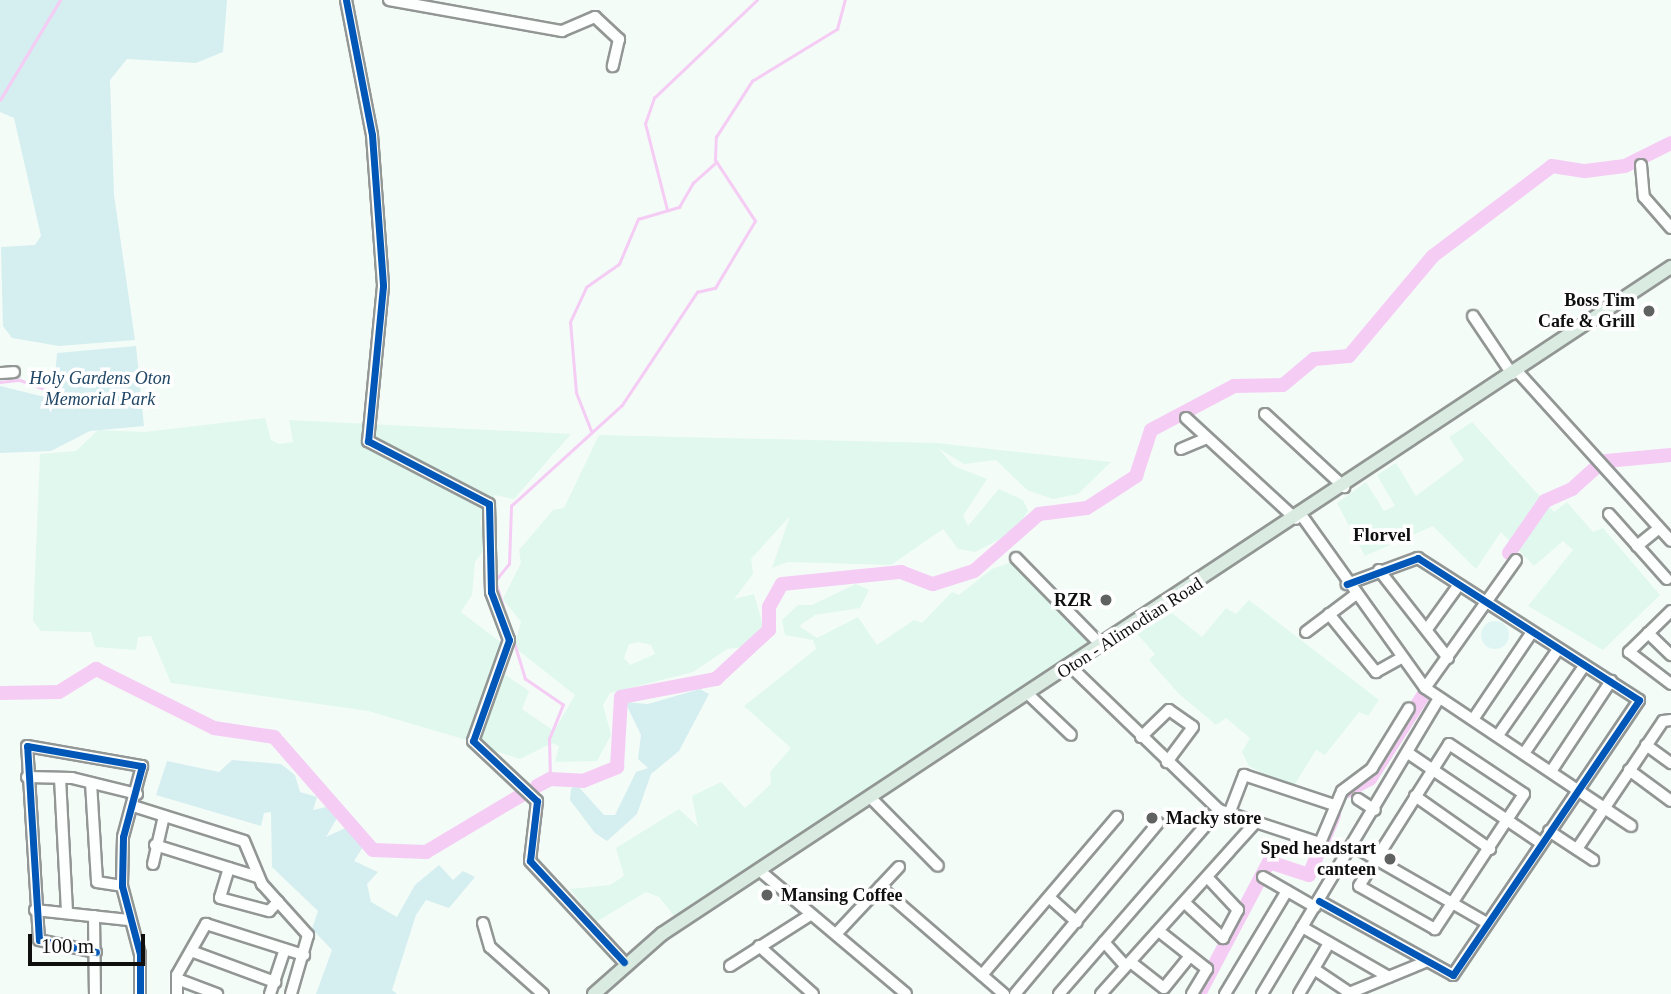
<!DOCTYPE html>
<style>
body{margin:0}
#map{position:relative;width:1671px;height:994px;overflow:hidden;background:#f4fcf8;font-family:Georgia,serif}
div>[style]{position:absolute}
.farmland>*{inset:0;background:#e1f8ee}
.green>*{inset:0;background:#d5eef0}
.pitch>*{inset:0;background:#dff5f4}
.round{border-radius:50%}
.stream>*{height:2.5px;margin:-1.25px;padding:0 1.25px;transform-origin:1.25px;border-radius:1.25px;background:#f5ccf4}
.river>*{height:14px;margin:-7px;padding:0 7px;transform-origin:7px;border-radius:7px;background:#f5ccf4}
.roads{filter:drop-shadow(2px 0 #929694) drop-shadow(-2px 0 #929694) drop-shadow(0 2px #929694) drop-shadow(0 -2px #929694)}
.minor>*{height:10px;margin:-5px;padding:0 5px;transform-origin:5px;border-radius:5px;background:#fdfffe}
.major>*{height:12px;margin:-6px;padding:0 6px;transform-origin:6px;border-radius:6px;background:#daece2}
.cycleway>*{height:7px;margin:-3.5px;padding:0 3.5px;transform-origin:3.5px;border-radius:3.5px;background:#0057b8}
.dots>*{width:19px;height:19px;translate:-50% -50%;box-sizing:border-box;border:4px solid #fff;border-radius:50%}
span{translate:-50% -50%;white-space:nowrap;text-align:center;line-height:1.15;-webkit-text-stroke:7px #fff;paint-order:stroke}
.poi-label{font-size:18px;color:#0f0f0f;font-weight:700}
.right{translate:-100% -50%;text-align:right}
.left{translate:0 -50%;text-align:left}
.park-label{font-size:18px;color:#204666;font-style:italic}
.street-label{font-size:18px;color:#0f0f0f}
.neighbourhood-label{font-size:19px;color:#0f0f0f;font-weight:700}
.scale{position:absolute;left:28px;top:934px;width:117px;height:32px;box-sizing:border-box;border:4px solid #0f0f0f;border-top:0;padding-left:9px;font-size:21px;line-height:24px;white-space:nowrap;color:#0f0f0f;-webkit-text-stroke:5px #fff;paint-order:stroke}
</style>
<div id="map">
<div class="farmland">
<div style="clip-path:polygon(265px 418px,271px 440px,279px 444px,293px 442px,289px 420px,571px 434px,514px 499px,495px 495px,480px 522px,487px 546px,475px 562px,472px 595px,461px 612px,503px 644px,470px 741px,368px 711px,171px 683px,151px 636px,138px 637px,136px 650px,95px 647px,91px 632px,41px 631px,33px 621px,40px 454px,76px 451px,98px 430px,144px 432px)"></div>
<div style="clip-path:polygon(1472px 422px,1554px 512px,1567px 502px,1593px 532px,1603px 528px,1660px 595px,1603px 650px,1528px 606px,1573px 550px,1563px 541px,1534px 566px,1501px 532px,1476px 569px,1433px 526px,1365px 556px,1337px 503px,1366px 482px,1384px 511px,1395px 506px,1377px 475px,1396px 463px,1416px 496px,1464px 460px,1449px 437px)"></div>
<div style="clip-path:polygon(evenodd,599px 435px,936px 443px,1111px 462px,1078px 494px,1053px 499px,1027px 490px,996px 460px,964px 464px,938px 448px,954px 466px,987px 479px,963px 516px,968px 526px,999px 489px,1023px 500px,1028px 511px,1015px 531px,975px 552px,958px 549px,943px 529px,891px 565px,788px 562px,772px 568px,790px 516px,751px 559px,753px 574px,734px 599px,754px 594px,764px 629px,745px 647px,727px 649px,693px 672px,610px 693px,603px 705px,611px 735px,597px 761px,555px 762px,559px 746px,552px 743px,520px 759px,477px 745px,504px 674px,529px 691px,522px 709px,554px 731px,575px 695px,514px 647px,521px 622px,503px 599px,521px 563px,519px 550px,553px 510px,564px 508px,599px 435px,638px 642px,651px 645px,655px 654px,630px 665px,624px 658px,629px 644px,638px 642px)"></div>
<div style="clip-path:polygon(1023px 558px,1101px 640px,675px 917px,659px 897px,646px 892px,596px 922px,570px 889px,610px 885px,624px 876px,616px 848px,679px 809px,698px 827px,692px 796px,721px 782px,745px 808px,771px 784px,770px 772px,791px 748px,744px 706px,816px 649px,813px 640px,785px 635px,782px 620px,798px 605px,812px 605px,856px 584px,869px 590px,860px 608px,815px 615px,799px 626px,817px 638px,858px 617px,877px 645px,914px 620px,922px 623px,952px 592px,959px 595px,992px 569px)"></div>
<div style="clip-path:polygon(1249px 600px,1379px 700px,1368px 716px,1359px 712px,1325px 755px,1316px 750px,1292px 789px,1249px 766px,1242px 752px,1250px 738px,1226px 718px,1216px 725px,1178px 693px,1149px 660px,1155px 654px,1137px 634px,1172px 613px,1202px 637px,1226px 608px,1236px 614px)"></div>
</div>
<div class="green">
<div style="clip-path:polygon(0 0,227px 0,223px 52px,196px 63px,127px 59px,110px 80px,114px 195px,135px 340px,59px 346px,12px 338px,3px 326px,1px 247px,35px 245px,41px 236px,14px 118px,0 112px)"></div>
<div style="clip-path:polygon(136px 346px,144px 426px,90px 431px,51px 451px,0 453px,0 386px,53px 399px,57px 353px)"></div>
<div style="clip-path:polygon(700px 689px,709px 694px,679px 751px,651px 774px,637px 814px,607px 841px,595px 833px,570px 800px,571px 789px,576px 784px,604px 815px,615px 815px,636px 772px,648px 768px,638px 759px,641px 735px,625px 702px,648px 704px)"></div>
<div style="clip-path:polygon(232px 760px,281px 764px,295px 775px,300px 792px,317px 797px,313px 810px,326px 807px,337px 818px,326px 837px,356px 823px,368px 839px,354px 861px,378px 872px,367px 884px,371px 902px,397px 917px,415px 885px,439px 865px,453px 880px,463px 871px,475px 877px,449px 908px,426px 900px,416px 915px,392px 990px,397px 994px,316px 994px,332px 950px,312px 929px,318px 911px,272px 867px,271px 812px,264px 813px,261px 826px,156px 795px,167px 761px,219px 772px)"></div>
</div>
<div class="pitch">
<div class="round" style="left:1481px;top:621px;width:28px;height:28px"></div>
</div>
<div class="stream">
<div style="left:0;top:100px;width:117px;rotate:-59deg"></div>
<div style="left:667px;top:210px;width:89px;rotate:-104.3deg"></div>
<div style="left:645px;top:124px;width:28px;rotate:-71deg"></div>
<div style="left:654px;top:98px;width:142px;rotate:-43.6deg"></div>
<div style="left:0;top:382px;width:20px;rotate:-6deg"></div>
<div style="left:20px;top:380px;width:37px;rotate:20deg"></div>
<div style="left:591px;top:431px;width:41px;rotate:-111.5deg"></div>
<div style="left:576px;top:393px;width:71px;rotate:-94.8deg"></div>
<div style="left:570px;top:322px;width:38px;rotate:-65deg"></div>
<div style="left:586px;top:287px;width:40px;rotate:-34.9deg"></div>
<div style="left:619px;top:264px;width:49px;rotate:-67.1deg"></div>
<div style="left:638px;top:219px;width:43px;rotate:-16.3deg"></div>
<div style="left:679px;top:207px;width:28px;rotate:-60deg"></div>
<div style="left:693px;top:183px;width:31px;rotate:-42deg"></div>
<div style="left:550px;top:779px;width:40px;rotate:-91.4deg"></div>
<div style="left:549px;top:739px;width:37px;rotate:-68deg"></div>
<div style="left:563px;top:705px;width:46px;rotate:-145.6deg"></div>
<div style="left:525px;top:679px;width:102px;rotate:-107deg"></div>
<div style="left:495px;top:581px;width:22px;rotate:-51deg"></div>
<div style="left:509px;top:564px;width:58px;rotate:-88deg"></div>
<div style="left:511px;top:506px;width:150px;rotate:-42.3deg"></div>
<div style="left:622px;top:405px;width:136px;rotate:-56.4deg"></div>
<div style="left:697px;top:292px;width:18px;rotate:-13deg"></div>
<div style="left:715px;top:288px;width:78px;rotate:-59.2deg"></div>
<div style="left:755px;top:221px;width:73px;rotate:-123.3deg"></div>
<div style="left:715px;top:160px;width:23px;rotate:-88deg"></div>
<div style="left:716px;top:137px;width:67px;rotate:-57.3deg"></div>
<div style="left:752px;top:81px;width:100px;rotate:-31.5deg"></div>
<div style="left:837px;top:29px;width:30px;rotate:-75deg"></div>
</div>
<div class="river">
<div style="left:1606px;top:461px;width:65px;rotate:-5.3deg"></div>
<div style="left:1509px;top:553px;width:63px;rotate:-55.3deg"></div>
<div style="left:1545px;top:501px;width:30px;rotate:-24deg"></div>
<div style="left:1572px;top:489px;width:31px;rotate:-42deg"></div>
<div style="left:0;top:693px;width:59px;rotate:-1deg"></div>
<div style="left:59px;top:692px;width:44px;rotate:-31.9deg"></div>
<div style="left:96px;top:669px;width:132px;rotate:26.6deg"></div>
<div style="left:214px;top:728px;width:61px;rotate:8.5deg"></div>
<div style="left:274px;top:737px;width:150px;rotate:48.8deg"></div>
<div style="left:373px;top:850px;width:53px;rotate:2.2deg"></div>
<div style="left:426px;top:852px;width:115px;rotate:-30.8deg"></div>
<div style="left:537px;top:786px;width:15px;rotate:-28deg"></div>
<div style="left:550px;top:779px;width:33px;rotate:3deg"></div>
<div style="left:583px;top:781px;width:37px;rotate:-22deg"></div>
<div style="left:617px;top:767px;width:70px;rotate:-86.7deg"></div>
<div style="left:621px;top:697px;width:97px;rotate:-10.7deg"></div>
<div style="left:716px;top:679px;width:72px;rotate:-42.8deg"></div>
<div style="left:769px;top:630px;width:23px;rotate:-90deg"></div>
<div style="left:769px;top:607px;width:26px;rotate:-61deg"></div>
<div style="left:782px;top:584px;width:120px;rotate:-5.8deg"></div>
<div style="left:901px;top:572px;width:34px;rotate:21deg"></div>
<div style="left:933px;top:584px;width:43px;rotate:-17.6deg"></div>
<div style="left:974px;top:571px;width:86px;rotate:-41.2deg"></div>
<div style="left:1039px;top:514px;width:48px;rotate:-7.1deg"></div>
<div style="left:1087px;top:508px;width:59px;rotate:-33.1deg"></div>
<div style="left:1136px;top:476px;width:48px;rotate:-71.9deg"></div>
<div style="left:1151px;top:430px;width:94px;rotate:-27.9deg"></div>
<div style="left:1234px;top:386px;width:49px;rotate:-1.2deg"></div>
<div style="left:1283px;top:385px;width:40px;rotate:-40deg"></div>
<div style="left:1314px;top:359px;width:35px;rotate:-5deg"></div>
<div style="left:1349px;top:356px;width:131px;rotate:-50deg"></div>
<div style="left:1433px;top:256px;width:149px;rotate:-37.1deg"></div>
<div style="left:1552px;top:166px;width:33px;rotate:9deg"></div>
<div style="left:1585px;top:171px;width:40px;rotate:-7.1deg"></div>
<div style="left:1625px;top:166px;width:51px;rotate:-26.6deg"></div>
<div style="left:1347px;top:791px;width:26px;rotate:-28deg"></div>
<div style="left:1370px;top:779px;width:101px;rotate:-57.6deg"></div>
<div style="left:1199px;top:994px;width:149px;rotate:-62.1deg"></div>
<div style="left:1269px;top:862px;width:42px;rotate:18deg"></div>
<div style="left:1309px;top:875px;width:65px;rotate:-67.4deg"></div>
</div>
<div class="roads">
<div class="minor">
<div style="left:346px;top:0;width:137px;rotate:79.1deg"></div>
<div style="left:372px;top:135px;width:151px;rotate:85.8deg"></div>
<div style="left:383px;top:286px;width:156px;rotate:95.5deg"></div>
<div style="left:368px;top:441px;width:136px;rotate:27.5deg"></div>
<div style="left:489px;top:504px;width:88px;rotate:88.7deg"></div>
<div style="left:491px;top:592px;width:51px;rotate:69.4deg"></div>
<div style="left:509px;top:640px;width:107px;rotate:109.6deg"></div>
<div style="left:473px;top:741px;width:88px;rotate:43.2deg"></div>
<div style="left:537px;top:801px;width:60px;rotate:96.7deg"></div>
<div style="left:530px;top:861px;width:138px;rotate:47.1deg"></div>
<div style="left:389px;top:0;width:176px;rotate:10.2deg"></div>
<div style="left:562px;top:31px;width:36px;rotate:-23deg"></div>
<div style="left:595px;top:17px;width:33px;rotate:43deg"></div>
<div style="left:619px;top:39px;width:28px;rotate:103deg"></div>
<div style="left:1641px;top:165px;width:32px;rotate:85deg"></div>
<div style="left:1644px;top:197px;width:41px;rotate:48.9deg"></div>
<div style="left:1473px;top:316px;width:70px;rotate:56.1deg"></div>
<div style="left:1517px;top:371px;width:229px;rotate:47.8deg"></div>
<div style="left:0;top:373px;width:14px;rotate:-4deg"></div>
<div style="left:1265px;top:414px;width:108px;rotate:42.7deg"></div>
<div style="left:1186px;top:418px;width:149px;rotate:42.6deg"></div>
<div style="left:1181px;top:449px;width:28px;rotate:-23deg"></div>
<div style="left:1609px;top:514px;width:87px;rotate:48.3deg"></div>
<div style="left:1302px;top:516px;width:211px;rotate:54.4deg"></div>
<div style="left:1425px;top:688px;width:248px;rotate:33.8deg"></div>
<div style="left:1637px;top:546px;width:28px;rotate:-39deg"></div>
<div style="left:1016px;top:558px;width:123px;rotate:45.7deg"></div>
<div style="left:1379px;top:570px;width:112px;rotate:51.9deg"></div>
<div style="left:1671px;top:611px;width:59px;rotate:135.7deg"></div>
<div style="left:1629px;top:652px;width:53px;rotate:37.3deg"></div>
<div style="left:1329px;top:614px;width:75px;rotate:51deg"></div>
<div style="left:1376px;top:672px;width:29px;rotate:-29deg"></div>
<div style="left:1427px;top:629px;width:53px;rotate:-54.2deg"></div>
<div style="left:1306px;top:632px;width:61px;rotate:-37.1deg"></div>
<div style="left:1648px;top:633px;width:32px;rotate:44deg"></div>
<div style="left:1070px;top:666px;width:207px;rotate:44deg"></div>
<div style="left:1219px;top:810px;width:106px;rotate:18.1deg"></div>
<div style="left:1320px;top:843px;width:56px;rotate:-67.1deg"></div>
<div style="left:1342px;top:791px;width:38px;rotate:-37deg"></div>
<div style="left:1372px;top:768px;width:70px;rotate:-58.3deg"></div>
<div style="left:1425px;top:688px;width:157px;rotate:-54.6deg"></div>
<div style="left:1028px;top:694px;width:59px;rotate:43.6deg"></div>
<div style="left:1474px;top:718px;width:100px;rotate:-56deg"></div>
<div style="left:1499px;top:734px;width:101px;rotate:-55.1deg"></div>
<div style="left:1141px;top:737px;width:39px;rotate:-44deg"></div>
<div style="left:1169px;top:710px;width:29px;rotate:35deg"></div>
<div style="left:1193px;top:727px;width:44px;rotate:126.6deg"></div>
<div style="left:1449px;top:744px;width:90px;rotate:33.7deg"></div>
<div style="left:1524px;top:794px;width:162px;rotate:123.4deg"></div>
<div style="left:1435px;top:929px;width:87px;rotate:-150.5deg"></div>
<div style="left:1359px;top:886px;width:168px;rotate:-57.6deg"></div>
<div style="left:1646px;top:745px;width:31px;rotate:36deg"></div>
<div style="left:1525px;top:752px;width:104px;rotate:-55.5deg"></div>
<div style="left:1408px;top:753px;width:161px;rotate:34.1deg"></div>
<div style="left:1552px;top:770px;width:107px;rotate:-56.5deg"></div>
<div style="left:1629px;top:770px;width:52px;rotate:36.4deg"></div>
<div style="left:27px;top:777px;width:45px;rotate:1.3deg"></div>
<div style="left:72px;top:778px;width:67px;rotate:13.8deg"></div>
<div style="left:60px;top:778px;width:134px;rotate:87deg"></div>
<div style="left:91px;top:783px;width:99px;rotate:86.5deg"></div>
<div style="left:97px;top:882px;width:25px;rotate:9deg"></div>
<div style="left:1415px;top:796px;width:92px;rotate:35.2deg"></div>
<div style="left:871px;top:798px;width:95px;rotate:45.4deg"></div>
<div style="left:1358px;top:799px;width:20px;rotate:33deg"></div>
<div style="left:133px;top:806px;width:116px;rotate:17.5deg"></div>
<div style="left:244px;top:841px;width:47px;rotate:67.3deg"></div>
<div style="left:262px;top:884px;width:69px;rotate:48deg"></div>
<div style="left:308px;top:935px;width:61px;rotate:106.1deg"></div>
<div style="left:1229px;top:814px;width:42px;rotate:-69deg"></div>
<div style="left:1244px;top:775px;width:95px;rotate:18.4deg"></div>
<div style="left:1549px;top:831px;width:53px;rotate:33.4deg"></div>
<div style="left:155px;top:845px;width:108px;rotate:17.3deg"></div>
<div style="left:1353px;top:846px;width:155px;rotate:29.9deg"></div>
<div style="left:1577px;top:849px;width:154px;rotate:-56.1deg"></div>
<div style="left:1663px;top:721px;width:8px;rotate:-7deg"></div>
<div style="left:153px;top:864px;width:49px;rotate:-77.1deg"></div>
<div style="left:229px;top:868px;width:31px;rotate:107deg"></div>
<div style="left:220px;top:898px;width:51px;rotate:14.9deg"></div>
<div style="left:269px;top:911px;width:13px;rotate:-45deg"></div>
<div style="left:759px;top:870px;width:192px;rotate:40.1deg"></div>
<div style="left:1263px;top:877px;width:60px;rotate:30deg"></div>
<div style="left:880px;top:887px;width:164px;rotate:40.8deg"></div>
<div style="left:1050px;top:898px;width:36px;rotate:42deg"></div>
<div style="left:1319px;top:901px;width:153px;rotate:28.9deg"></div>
<div style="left:1453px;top:975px;width:332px;rotate:-55.9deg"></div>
<div style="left:1639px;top:700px;width:263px;rotate:-147.3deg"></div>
<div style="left:1418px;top:558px;width:76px;rotate:159.9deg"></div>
<div style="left:1185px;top:903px;width:52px;rotate:42.6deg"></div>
<div style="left:1223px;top:938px;width:32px;rotate:-62deg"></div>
<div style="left:1238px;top:910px;width:44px;rotate:-133.2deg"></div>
<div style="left:35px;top:910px;width:94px;rotate:6.1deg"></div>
<div style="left:94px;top:916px;width:78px;rotate:89.3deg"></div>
<div style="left:483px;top:923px;width:25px;rotate:74deg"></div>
<div style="left:490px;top:947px;width:71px;rotate:41.6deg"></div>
<div style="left:1302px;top:927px;width:100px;rotate:29.9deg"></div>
<div style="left:1160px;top:932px;width:60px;rotate:38.2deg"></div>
<div style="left:1207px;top:969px;width:29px;rotate:121deg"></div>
<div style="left:836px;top:934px;width:92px;rotate:-46.8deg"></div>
<div style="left:1104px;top:942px;width:31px;rotate:48deg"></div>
<div style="left:759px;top:946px;width:72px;rotate:41.6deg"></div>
<div style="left:191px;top:951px;width:90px;rotate:20.3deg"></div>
<div style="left:96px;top:952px;width:58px;rotate:-168.1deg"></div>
<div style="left:39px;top:940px;width:194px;rotate:-93.5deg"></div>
<div style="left:27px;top:746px;width:117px;rotate:9.9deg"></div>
<div style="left:142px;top:766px;width:73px;rotate:105deg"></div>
<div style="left:123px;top:837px;width:49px;rotate:91.2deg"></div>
<div style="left:122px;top:886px;width:70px;rotate:75.2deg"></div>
<div style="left:140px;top:954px;width:40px;rotate:90deg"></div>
<div style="left:1133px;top:964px;width:39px;rotate:38deg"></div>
<div style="left:1164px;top:988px;width:41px;rotate:-50.9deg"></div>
<div style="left:730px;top:966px;width:95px;rotate:-32.5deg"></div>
<div style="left:1314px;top:969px;width:43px;rotate:33.7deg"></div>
<div style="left:982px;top:975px;width:208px;rotate:-49.5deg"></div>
<div style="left:177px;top:979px;width:43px;rotate:20.6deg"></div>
<div style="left:177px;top:994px;width:19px;rotate:-90deg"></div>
<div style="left:177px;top:975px;width:59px;rotate:-60.4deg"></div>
<div style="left:206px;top:924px;width:103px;rotate:17.6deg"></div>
<div style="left:270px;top:994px;width:47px;rotate:-71.6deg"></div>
<div style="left:1015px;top:994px;width:223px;rotate:-50.1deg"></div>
<div style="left:1059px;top:994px;width:244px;rotate:-49deg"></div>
<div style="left:1101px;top:994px;width:229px;rotate:-48deg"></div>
<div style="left:1225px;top:994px;width:120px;rotate:-59deg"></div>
<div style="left:1262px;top:994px;width:343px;rotate:-59.1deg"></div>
<div style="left:1299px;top:994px;width:59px;rotate:-59.5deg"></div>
<div style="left:1347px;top:994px;width:84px;rotate:-22.3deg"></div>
</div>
<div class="major">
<div style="left:594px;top:994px;width:91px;rotate:-41.4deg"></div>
<div style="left:662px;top:934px;width:1210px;rotate:-33.47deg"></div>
</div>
</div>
<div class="cycleway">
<div style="left:346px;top:0;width:137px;rotate:79.1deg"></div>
<div style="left:372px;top:135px;width:151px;rotate:85.8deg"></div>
<div style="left:383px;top:286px;width:156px;rotate:95.5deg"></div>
<div style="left:368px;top:441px;width:136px;rotate:27.5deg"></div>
<div style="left:489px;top:504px;width:88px;rotate:88.7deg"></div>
<div style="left:491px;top:592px;width:51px;rotate:69.4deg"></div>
<div style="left:509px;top:640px;width:107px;rotate:109.6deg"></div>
<div style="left:473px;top:741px;width:88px;rotate:43.2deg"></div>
<div style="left:537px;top:801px;width:60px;rotate:96.7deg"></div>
<div style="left:530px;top:861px;width:138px;rotate:47.1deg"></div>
<div style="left:1319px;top:901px;width:153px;rotate:28.9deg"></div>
<div style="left:1453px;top:975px;width:332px;rotate:-55.9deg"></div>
<div style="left:1639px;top:700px;width:263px;rotate:-147.3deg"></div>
<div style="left:1418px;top:558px;width:76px;rotate:159.9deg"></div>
<div style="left:96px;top:952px;width:58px;rotate:-168.1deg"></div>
<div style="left:39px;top:940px;width:194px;rotate:-93.5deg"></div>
<div style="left:27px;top:746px;width:117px;rotate:9.9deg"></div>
<div style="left:142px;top:766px;width:73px;rotate:105deg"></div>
<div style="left:123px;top:837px;width:49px;rotate:91.2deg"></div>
<div style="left:122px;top:886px;width:70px;rotate:75.2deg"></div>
<div style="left:140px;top:954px;width:40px;rotate:90deg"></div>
</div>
<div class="dots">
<div style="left:1649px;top:311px;background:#5f6261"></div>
<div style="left:1106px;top:600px;background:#5f6261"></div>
<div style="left:1152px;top:818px;background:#5f6261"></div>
<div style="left:1390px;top:859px;background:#5f6261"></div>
<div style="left:767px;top:895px;background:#5f6261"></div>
</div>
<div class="poi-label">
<span class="right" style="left:1635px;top:311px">Boss Tim<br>Cafe &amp; Grill</span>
<span class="right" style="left:1092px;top:600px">RZR</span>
<span class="left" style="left:1166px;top:818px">Macky store</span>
<span class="right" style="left:1376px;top:859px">Sped headstart<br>canteen</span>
<span class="left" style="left:781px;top:895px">Mansing Coffee</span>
</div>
<div class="park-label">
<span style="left:100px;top:389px">Holy Gardens Oton<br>Memorial Park</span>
</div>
<div class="street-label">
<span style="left:1130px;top:628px;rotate:-33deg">Oton - Alimodian Road</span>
</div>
<div class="neighbourhood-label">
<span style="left:1382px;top:535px">Florvel</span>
</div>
<div class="scale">100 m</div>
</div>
